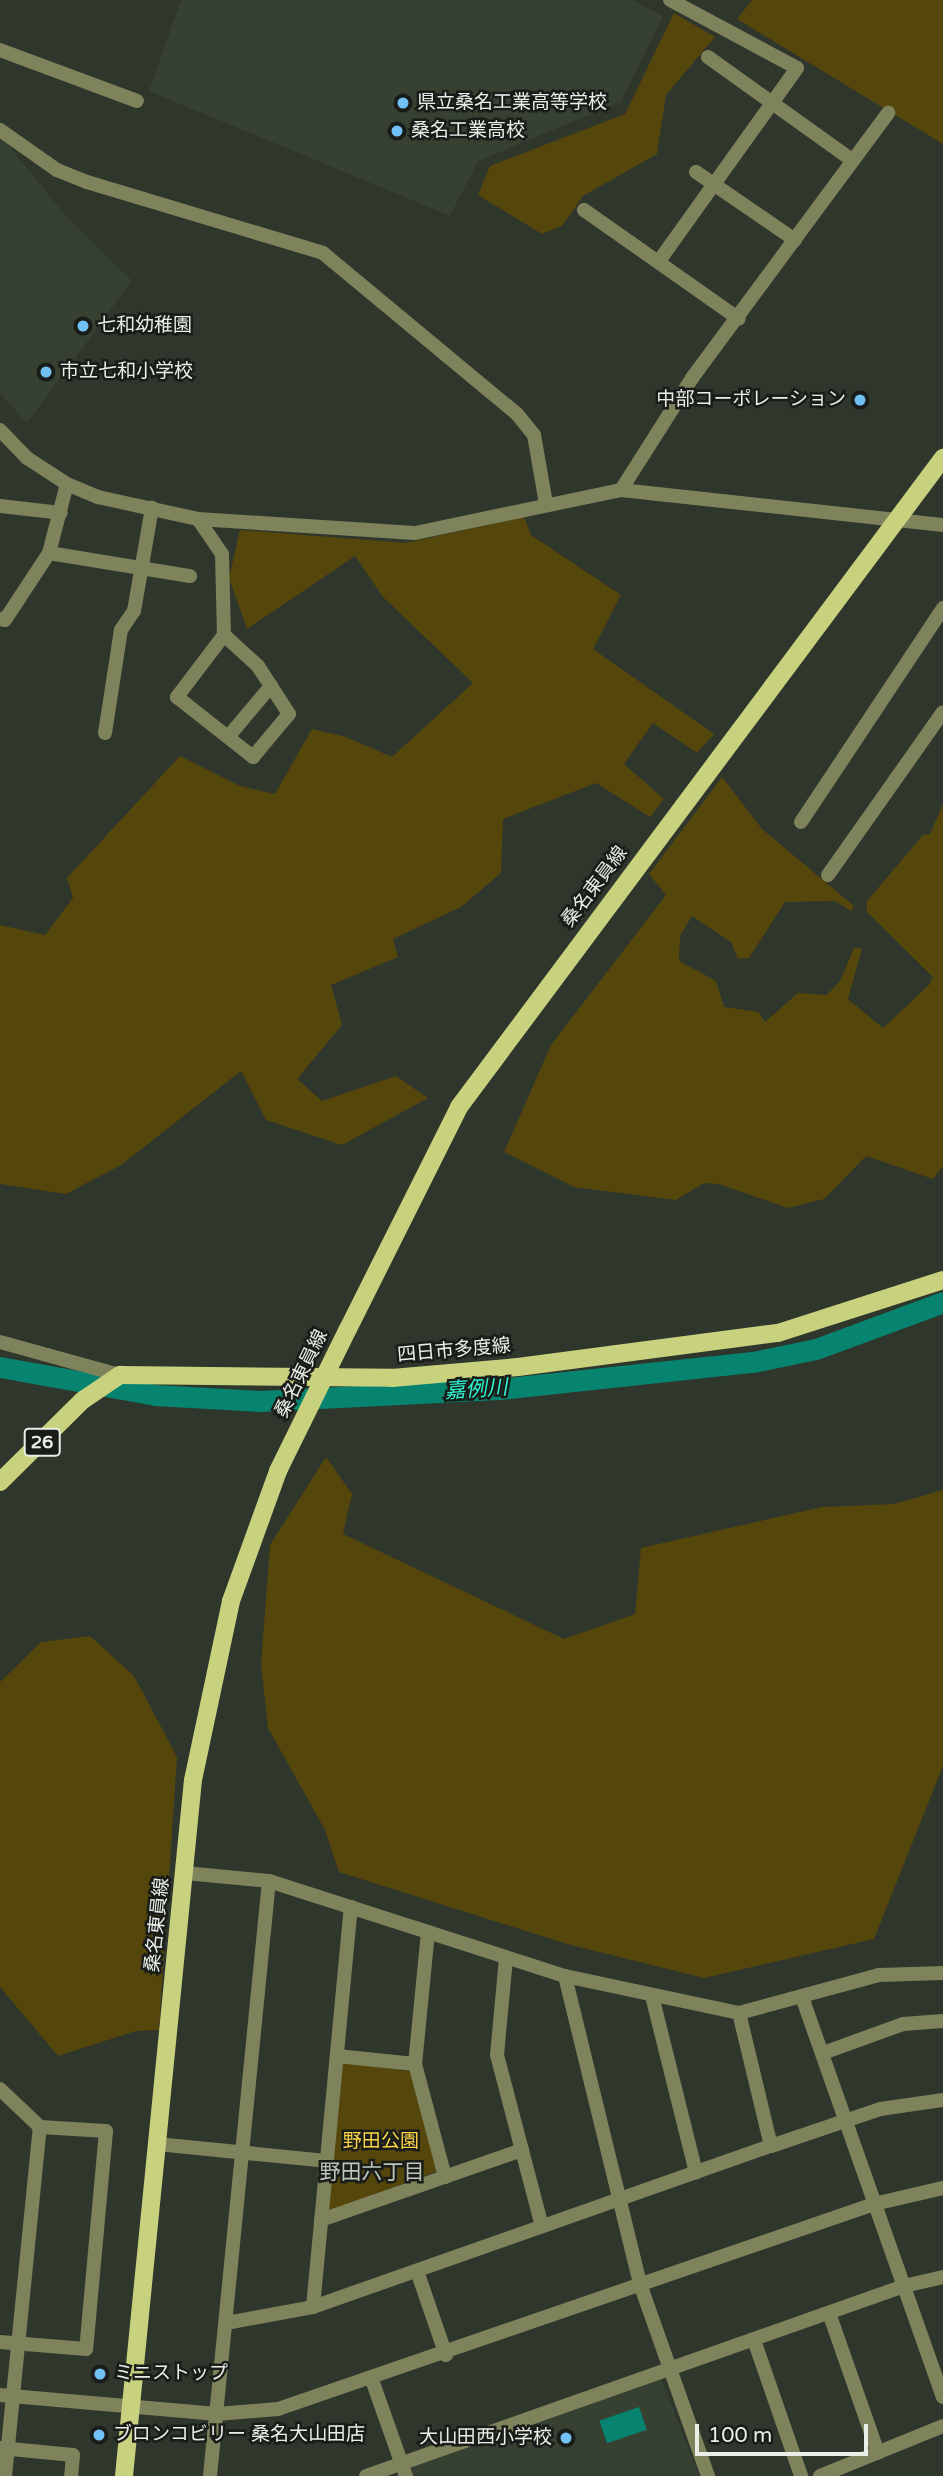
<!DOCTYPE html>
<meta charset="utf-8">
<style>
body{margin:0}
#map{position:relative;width:943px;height:2476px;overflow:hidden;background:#2f362c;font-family:"Varela Round","Noto Sans JP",sans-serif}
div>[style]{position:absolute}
.built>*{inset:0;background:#364131}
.green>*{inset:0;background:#55460c}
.water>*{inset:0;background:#06846f;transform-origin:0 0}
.river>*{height:21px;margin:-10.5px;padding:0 10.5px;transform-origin:10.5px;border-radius:10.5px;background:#06846f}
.minor>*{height:14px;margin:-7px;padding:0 7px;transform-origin:7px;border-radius:7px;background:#7e835c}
.major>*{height:18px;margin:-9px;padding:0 9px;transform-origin:9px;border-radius:9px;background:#c8d27e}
.major-bridge>*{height:18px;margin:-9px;padding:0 9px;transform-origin:9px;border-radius:9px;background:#c8d27e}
.dots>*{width:19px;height:19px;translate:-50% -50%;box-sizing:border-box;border:4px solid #191c18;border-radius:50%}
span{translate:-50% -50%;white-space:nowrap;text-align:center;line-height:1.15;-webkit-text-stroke:5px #191c18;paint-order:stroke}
.shield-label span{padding:2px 5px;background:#191c18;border:2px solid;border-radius:5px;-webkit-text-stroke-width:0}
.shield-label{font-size:18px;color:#e9eee7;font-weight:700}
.poi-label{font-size:19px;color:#e9eee7}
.left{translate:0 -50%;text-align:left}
.right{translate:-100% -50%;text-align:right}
.street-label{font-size:19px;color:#e9eee7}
.park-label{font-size:19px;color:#fad448}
.water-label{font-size:21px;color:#2bf6d1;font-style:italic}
.neighbourhood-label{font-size:21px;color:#bcc5b8}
.scale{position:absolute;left:695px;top:2424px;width:173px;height:32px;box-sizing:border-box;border:4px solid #e9eee7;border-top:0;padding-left:9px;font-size:21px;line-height:24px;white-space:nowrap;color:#e9eee7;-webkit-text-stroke:5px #191c18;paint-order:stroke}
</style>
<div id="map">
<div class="built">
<div style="clip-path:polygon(181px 0,633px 0,663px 16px,621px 102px,478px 161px,450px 216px,149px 91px)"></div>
<div style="clip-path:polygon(0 134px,65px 215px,132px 281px,27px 423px,0 393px)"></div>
<div style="clip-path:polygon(661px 2378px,699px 2476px,413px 2476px,413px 2466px)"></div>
</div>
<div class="green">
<div style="clip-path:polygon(752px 0,943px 0,943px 144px,737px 19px)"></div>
<div style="clip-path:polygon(674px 13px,715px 37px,666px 95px,657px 154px,583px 196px,562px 226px,542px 234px,478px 195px,490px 166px,625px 114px)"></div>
<div style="clip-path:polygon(524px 517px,531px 535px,621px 595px,593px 649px,714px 734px,697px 753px,653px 723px,624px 764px,664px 799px,650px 817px,596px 783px,503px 819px,501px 873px,461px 907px,393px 939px,398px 957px,331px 985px,342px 1025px,297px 1079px,322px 1101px,396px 1076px,428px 1098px,342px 1145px,266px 1120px,241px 1071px,121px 1165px,66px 1194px,0 1184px,0 925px,45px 935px,73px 898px,67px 878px,180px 756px,240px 786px,275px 794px,312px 729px,346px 737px,392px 757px,473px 683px,383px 597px,355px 556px,247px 629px,229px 578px,240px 530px,406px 543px)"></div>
<div style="clip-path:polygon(722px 777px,762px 829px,854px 906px,851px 911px,835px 901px,785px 902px,749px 958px,738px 959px,731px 942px,692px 916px,680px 936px,679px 961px,716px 981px,724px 1007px,759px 1012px,765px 1022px,798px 993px,827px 995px,840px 981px,854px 948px,862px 948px,848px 999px,883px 1028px,929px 985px,933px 977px,867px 912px,867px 901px,923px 835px,930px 834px,943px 804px,943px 1166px,933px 1179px,866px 1156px,824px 1199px,788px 1208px,719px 1184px,704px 1183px,676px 1200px,574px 1187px,504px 1152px,551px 1045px,666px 895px,649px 874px)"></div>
<div style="clip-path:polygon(326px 1457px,352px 1494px,343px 1534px,564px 1639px,635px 1614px,641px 1548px,822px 1507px,894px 1504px,943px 1490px,943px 1766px,874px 1939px,704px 1978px,567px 1944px,339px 1872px,325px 1830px,268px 1728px,261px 1664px,270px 1545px)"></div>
<div style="clip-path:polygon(90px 1636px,134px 1676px,177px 1757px,159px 2030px,136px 2031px,58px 2056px,0 1987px,0 1682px,41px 1642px)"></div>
<div style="clip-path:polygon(346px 2062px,413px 2072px,437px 2171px,332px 2210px,328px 2208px,341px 2067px)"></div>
</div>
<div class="water">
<div style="left:639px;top:2407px;width:24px;height:42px;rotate:71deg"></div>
</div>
<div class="river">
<div style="left:0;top:1367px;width:158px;rotate:10.2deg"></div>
<div style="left:155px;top:1395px;width:105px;rotate:3.3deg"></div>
<div style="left:260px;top:1401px;width:239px;rotate:-2.9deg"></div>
<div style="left:499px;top:1389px;width:255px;rotate:-6.1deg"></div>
<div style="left:753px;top:1362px;width:64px;rotate:-11.7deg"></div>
<div style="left:816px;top:1349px;width:135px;rotate:-20.3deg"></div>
</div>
<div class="minor">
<div style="left:0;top:50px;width:146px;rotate:20.4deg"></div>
<div style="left:708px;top:57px;width:177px;rotate:35.6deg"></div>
<div style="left:0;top:130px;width:70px;rotate:35.1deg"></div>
<div style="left:57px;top:170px;width:32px;rotate:22deg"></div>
<div style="left:87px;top:182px;width:246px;rotate:16.7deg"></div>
<div style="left:323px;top:253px;width:252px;rotate:39.7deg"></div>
<div style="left:517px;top:414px;width:27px;rotate:51deg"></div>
<div style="left:534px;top:435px;width:70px;rotate:80.1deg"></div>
<div style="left:696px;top:172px;width:120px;rotate:34.5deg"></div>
<div style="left:584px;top:210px;width:189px;rotate:35.1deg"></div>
<div style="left:659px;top:261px;width:237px;rotate:-54.4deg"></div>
<div style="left:797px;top:68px;width:144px;rotate:-151.8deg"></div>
<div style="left:0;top:430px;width:39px;rotate:46deg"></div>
<div style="left:27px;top:458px;width:48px;rotate:33deg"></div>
<div style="left:67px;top:484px;width:34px;rotate:23deg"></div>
<div style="left:98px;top:497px;width:102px;rotate:12.4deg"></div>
<div style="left:198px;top:519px;width:217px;rotate:3.7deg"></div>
<div style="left:415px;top:533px;width:210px;rotate:-11.8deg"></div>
<div style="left:621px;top:490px;width:324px;rotate:6.2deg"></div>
<div style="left:621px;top:490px;width:133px;rotate:-57.6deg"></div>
<div style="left:692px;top:378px;width:330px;rotate:-53.5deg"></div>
<div style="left:0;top:506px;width:61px;rotate:6.5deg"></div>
<div style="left:198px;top:519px;width:42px;rotate:55.6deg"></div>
<div style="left:222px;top:554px;width:81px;rotate:88.6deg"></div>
<div style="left:224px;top:635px;width:78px;rotate:127.2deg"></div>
<div style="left:177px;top:697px;width:97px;rotate:38.3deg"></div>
<div style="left:253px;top:757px;width:56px;rotate:-50.1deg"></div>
<div style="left:289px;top:714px;width:57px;rotate:-122.9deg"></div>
<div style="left:258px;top:666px;width:46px;rotate:-137.6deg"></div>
<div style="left:49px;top:553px;width:143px;rotate:9.3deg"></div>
<div style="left:0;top:619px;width:5px;rotate:11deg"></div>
<div style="left:5px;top:620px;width:80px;rotate:-56.7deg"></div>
<div style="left:49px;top:553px;width:71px;rotate:-75.4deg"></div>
<div style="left:105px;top:733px;width:104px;rotate:-81.2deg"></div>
<div style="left:121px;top:630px;width:23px;rotate:-56deg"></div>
<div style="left:134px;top:611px;width:105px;rotate:-80.1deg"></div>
<div style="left:228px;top:737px;width:67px;rotate:-49.9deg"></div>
<div style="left:801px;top:822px;width:257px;rotate:-56.4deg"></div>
<div style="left:828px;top:875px;width:199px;rotate:-54.8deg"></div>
<div style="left:0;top:1342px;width:124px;rotate:15.4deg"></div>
<div style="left:185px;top:1873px;width:84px;rotate:5.4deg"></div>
<div style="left:269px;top:1881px;width:311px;rotate:17.8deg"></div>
<div style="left:565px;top:1976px;width:178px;rotate:12deg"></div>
<div style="left:739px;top:2013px;width:145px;rotate:-15.2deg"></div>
<div style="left:879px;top:1975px;width:64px;rotate:-1.8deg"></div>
<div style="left:428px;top:1932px;width:133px;rotate:95.6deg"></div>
<div style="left:415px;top:2064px;width:117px;rotate:75.1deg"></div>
<div style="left:506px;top:1958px;width:97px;rotate:95.3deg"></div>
<div style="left:497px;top:2055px;width:177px;rotate:75.3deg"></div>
<div style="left:565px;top:1976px;width:317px;rotate:76.3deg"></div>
<div style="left:640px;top:2284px;width:204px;rotate:70.5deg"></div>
<div style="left:652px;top:1996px;width:182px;rotate:76deg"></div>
<div style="left:802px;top:1997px;width:424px;rotate:70.6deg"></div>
<div style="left:823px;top:2053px;width:85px;rotate:-19.9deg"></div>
<div style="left:903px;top:2024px;width:40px;rotate:-4.3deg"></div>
<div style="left:337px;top:2056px;width:78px;rotate:5.9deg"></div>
<div style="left:0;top:2089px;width:55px;rotate:43.5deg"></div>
<div style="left:40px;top:2127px;width:66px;rotate:3.5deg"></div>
<div style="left:106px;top:2131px;width:219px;rotate:95.2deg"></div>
<div style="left:86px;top:2349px;width:86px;rotate:-175.3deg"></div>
<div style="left:157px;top:2144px;width:170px;rotate:5.7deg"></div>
<div style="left:771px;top:2146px;width:115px;rotate:-18.7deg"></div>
<div style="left:880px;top:2109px;width:64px;rotate:-8.1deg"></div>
<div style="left:321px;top:2220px;width:213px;rotate:-19.2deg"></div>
<div style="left:417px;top:2271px;width:89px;rotate:71deg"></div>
<div style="left:313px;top:2307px;width:402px;rotate:-84.6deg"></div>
<div style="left:829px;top:2313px;width:148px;rotate:70.7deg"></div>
<div style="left:226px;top:2323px;width:88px;rotate:-10.4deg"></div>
<div style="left:313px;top:2307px;width:485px;rotate:-19.4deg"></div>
<div style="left:771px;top:2146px;width:137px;rotate:-103.5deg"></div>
<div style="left:754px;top:2340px;width:144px;rotate:70.9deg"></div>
<div style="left:372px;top:2380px;width:102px;rotate:70.5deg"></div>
<div style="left:0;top:2395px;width:218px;rotate:5deg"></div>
<div style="left:217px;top:2414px;width:61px;rotate:-4.7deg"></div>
<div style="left:278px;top:2409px;width:630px;rotate:-18.98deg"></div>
<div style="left:874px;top:2204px;width:71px;rotate:-13.1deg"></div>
<div style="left:0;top:2448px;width:73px;rotate:5.5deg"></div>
<div style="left:73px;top:2455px;width:21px;rotate:95deg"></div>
<div style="left:5px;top:2476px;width:351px;rotate:-84.3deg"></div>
<div style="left:210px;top:2476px;width:598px;rotate:-84.34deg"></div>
<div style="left:366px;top:2476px;width:571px;rotate:-19.45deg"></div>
<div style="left:904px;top:2286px;width:40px;rotate:-13deg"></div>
<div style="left:820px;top:2476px;width:133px;rotate:-22.1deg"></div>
</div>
<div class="major">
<div style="left:348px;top:1329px;width:248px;rotate:-63.4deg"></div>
<div style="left:459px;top:1107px;width:810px;rotate:-53.29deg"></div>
<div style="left:0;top:1482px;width:117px;rotate:-44.7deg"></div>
<div style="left:83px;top:1400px;width:45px;rotate:-34deg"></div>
<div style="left:120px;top:1375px;width:272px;rotate:0.6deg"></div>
<div style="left:392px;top:1378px;width:126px;rotate:-5deg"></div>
<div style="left:518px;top:1367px;width:262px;rotate:-7.5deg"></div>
<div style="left:778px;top:1333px;width:173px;rotate:-17.8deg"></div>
<div style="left:124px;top:2476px;width:699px;rotate:-84.34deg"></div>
<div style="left:193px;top:1780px;width:183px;rotate:-78deg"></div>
<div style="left:231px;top:1601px;width:138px;rotate:-70.1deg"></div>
</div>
<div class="major-bridge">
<div style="left:278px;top:1471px;width:158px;rotate:-63.8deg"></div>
</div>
<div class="dots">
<div style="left:403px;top:103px;background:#71c1f5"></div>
<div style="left:397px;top:131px;background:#71c1f5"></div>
<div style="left:83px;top:326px;background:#71c1f5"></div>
<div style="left:46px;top:372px;background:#71c1f5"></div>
<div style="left:860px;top:400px;background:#71c1f5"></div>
<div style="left:100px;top:2374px;background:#71c1f5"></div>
<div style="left:99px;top:2435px;background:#71c1f5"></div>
<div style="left:566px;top:2438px;background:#71c1f5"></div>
</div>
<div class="shield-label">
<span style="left:42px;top:1442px">26</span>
</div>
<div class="poi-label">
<span class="left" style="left:417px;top:103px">県立桑名工業高等学校</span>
<span class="left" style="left:411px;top:131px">桑名工業高校</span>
<span class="left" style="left:97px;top:326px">七和幼稚園</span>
<span class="left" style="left:60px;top:372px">市立七和小学校</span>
<span class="right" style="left:846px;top:400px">中部コーポレーション</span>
<span class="left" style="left:114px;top:2374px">ミニストップ</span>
<span class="left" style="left:113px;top:2435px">ブロンコビリー 桑名大山田店</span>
<span class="right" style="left:552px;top:2438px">大山田西小学校</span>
</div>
<div class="street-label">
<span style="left:595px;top:887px;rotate:-53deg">桑名東員線</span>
<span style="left:454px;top:1351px;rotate:-5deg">四日市多度線</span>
<span style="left:302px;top:1374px;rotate:-64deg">桑名東員線</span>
<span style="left:158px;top:1925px;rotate:-84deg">桑名東員線</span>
</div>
<div class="park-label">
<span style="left:381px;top:2142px">野田公園</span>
</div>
<div class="water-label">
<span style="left:476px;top:1390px;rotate:-4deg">嘉例川</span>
</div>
<div class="neighbourhood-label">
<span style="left:372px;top:2173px">野田六丁目</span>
</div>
<div class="scale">100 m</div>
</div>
